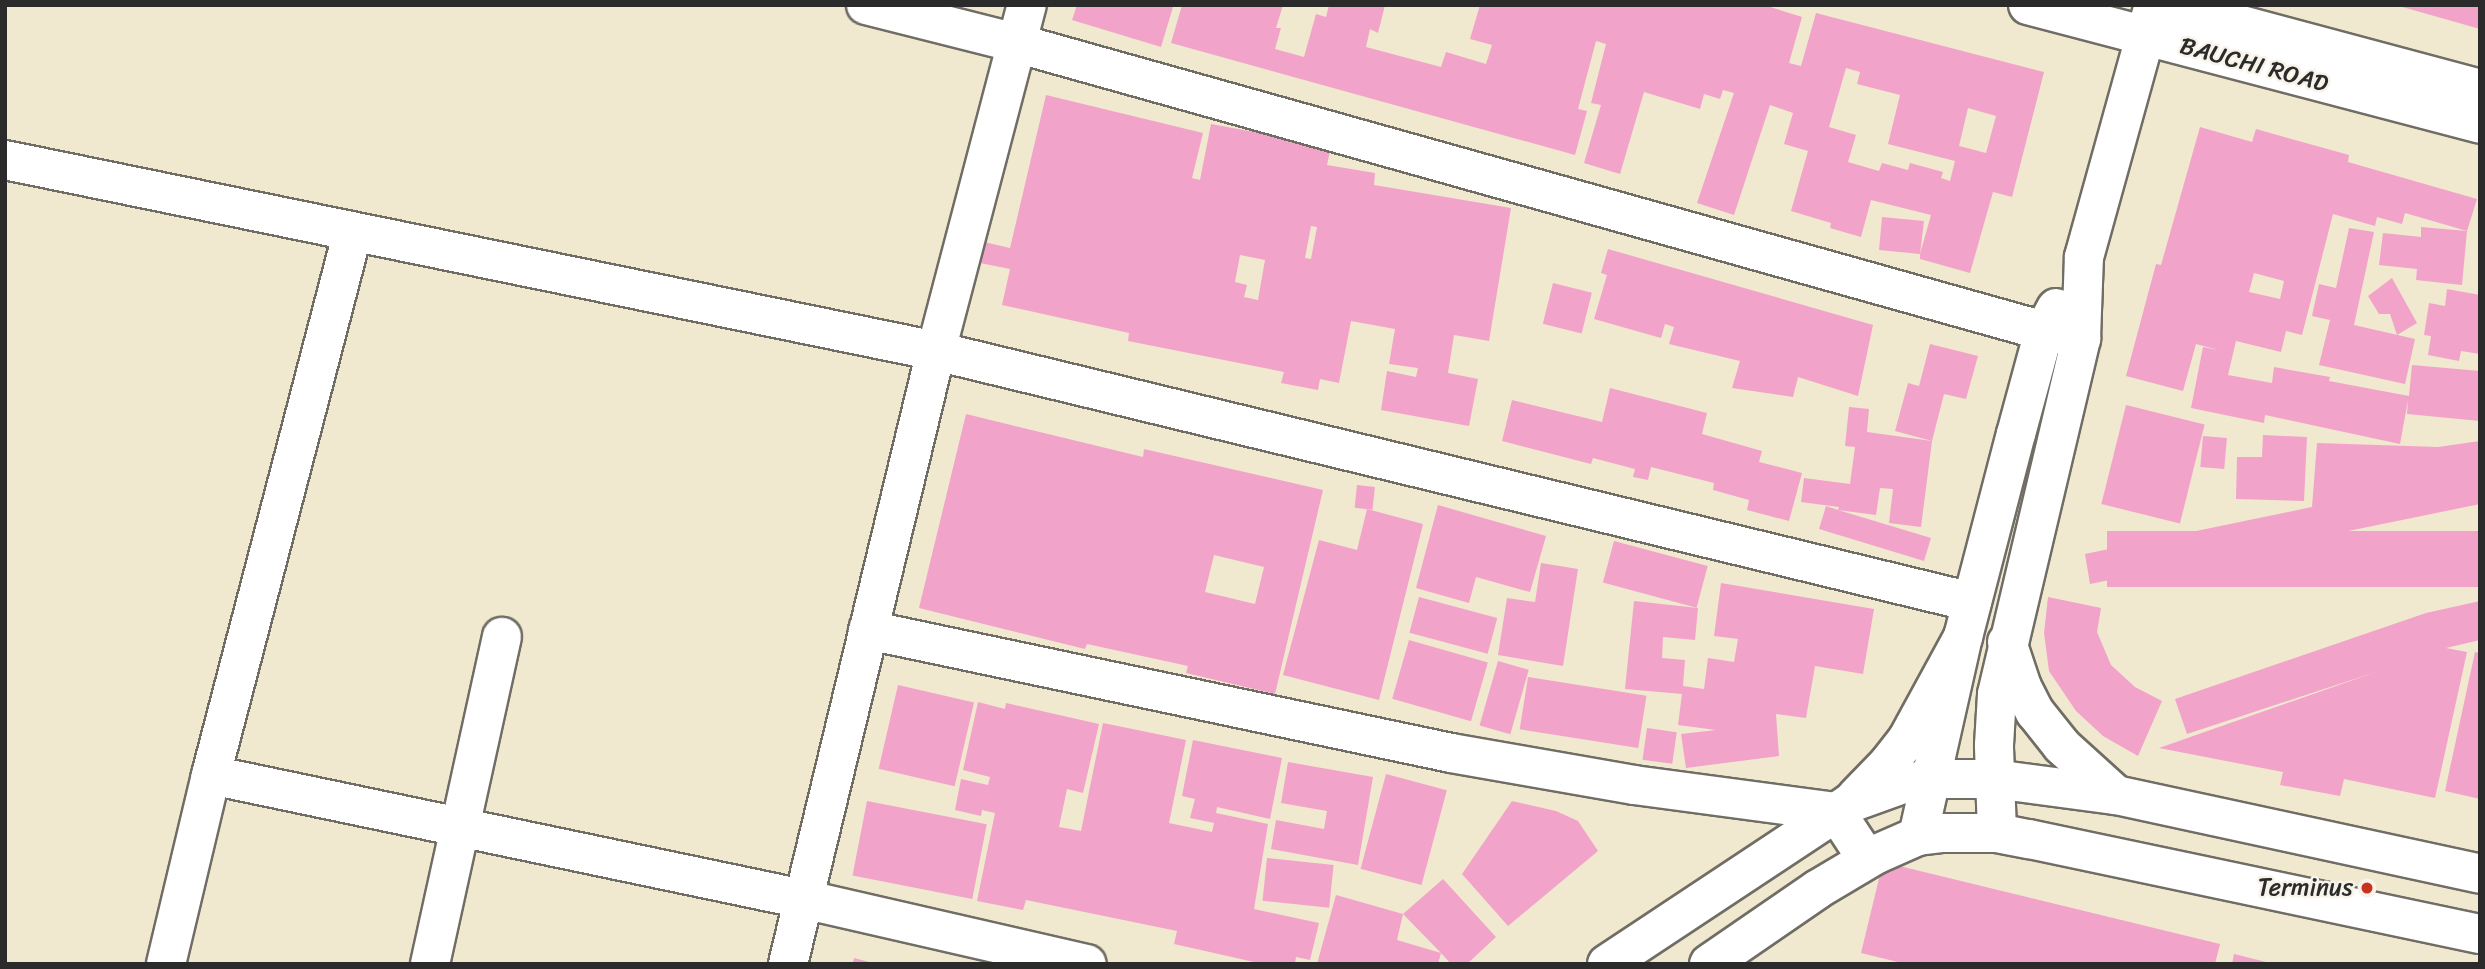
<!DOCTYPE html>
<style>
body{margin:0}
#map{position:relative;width:2485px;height:969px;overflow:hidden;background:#f1e8d0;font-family:Sriracha,sans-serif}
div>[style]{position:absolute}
.building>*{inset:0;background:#f2a3ca;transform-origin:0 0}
.roads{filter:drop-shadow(2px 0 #706d65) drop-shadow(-2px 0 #706d65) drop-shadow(0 2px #706d65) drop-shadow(0 -2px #706d65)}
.minor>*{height:38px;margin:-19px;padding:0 19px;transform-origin:19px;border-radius:19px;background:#fff}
.major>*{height:38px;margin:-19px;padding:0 19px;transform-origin:19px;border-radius:19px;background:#fff}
.highway>*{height:38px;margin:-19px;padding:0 19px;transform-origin:19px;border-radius:19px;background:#fff}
.dots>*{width:19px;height:19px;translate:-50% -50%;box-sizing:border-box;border:4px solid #f7f3e8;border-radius:50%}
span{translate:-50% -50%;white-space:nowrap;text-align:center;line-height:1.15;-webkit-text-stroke:5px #f7f3e8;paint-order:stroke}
.street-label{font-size:24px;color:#2b2b2b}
.poi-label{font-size:24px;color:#2b2b2b}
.right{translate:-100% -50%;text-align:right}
.frame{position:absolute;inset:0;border:7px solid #2b2b2b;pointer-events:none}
</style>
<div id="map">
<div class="building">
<div style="clip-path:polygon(1077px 5px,1166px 5px,1173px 7px,1161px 47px,1072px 20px)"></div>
<div style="clip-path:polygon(evenodd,1182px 5px,1283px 5px,1276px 28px,1281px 28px,1275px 49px,1304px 57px,1316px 14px,1326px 17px,1329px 5px,1385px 5px,1378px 33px,1370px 29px,1366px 47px,1441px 67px,1446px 52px,1486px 64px,1492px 45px,1470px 39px,1480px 5px,1764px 5px,1802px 17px,1789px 63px,1801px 66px,1816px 13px,2044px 72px,2012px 197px,1993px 192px,1970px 273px,1920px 259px,1920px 254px,1879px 250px,1882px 217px,1924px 221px,1920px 254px,1931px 215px,1871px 200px,1861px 237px,1830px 228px,1831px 223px,1791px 211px,1808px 151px,1784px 144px,1793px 113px,1770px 105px,1734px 215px,1697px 203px,1734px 93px,1723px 90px,1720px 99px,1704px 94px,1700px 109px,1644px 92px,1620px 174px,1584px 163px,1601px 105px,1591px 103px,1606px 44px,1596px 41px,1578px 109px,1587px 111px,1575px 155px,1171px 43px,1182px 5px,1846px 68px,1860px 72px,1857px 84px,1900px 95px,1888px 144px,1955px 161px,1950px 181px,1941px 178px,1943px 172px,1910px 163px,1908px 170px,1882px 163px,1879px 171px,1848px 162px,1856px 135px,1829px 127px,1846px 68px,1182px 5px,1968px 108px,1996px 116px,1986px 153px,1959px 146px,1968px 108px)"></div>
<div style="clip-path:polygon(2480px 5px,2480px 29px,2399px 6px,2399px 5px)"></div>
<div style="clip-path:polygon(evenodd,1046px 95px,1203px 133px,1192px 178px,1200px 180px,1211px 124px,1331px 146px,1327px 165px,1375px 173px,1374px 185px,1511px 208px,1489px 341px,1454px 335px,1448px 373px,1478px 379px,1469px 426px,1381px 410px,1387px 371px,1416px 377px,1418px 368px,1389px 364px,1395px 329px,1351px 321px,1339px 383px,1320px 379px,1318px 390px,1281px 383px,1284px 372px,1128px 341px,1129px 333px,1002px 305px,1010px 269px,975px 262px,980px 241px,1010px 248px,1046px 95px,1311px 226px,1317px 227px,1311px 259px,1305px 258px,1311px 226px,1046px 95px,1240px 255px,1265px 260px,1258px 300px,1244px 297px,1247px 285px,1235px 282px,1240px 255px)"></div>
<div style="clip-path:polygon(evenodd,2200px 127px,2252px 142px,2256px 129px,2349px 155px,2348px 162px,2477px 199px,2467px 231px,2405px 213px,2402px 224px,2377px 217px,2375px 226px,2333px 214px,2302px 335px,2286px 331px,2281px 352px,2236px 341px,2228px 375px,2272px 383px,2274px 367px,2330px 377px,2329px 381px,2409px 396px,2412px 365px,2480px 371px,2480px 421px,2407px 414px,2408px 400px,2400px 444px,2265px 415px,2264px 423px,2191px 408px,2203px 347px,2218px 350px,2196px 344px,2183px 391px,2126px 376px,2156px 264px,2161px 265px,2200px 127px,2254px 273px,2284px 281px,2280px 299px,2249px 292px,2254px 273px)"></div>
<div style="clip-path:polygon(2421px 227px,2467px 231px,2462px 285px,2416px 280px,2417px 269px,2379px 265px,2383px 233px,2421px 237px)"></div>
<div style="clip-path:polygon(2349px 228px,2374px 232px,2354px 325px,2415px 339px,2405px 384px,2319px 365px,2330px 320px,2312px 316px,2319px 284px,2336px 288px)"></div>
<div style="clip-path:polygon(1608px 249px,1873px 325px,1858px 396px,1798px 377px,1793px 397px,1732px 388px,1740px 361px,1669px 344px,1674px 327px,1665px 324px,1661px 338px,1594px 319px,1607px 275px,1601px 273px)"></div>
<div style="clip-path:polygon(2392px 278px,2417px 323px,2397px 335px,2390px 314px,2379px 314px,2368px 296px)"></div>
<div style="left:1553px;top:283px;width:40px;height:42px;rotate:14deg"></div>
<div style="clip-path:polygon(2447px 289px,2480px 295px,2480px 354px,2461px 351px,2459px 361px,2428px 355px,2431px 336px,2424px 335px,2429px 303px,2445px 306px)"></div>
<div style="clip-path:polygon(1930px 344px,1978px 356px,1966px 399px,1944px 394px,1932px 441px,1895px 431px,1908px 383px,1919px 386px)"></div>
<div style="clip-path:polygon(1610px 388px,1707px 413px,1702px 434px,1762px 451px,1759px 462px,1802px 473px,1789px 521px,1747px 510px,1749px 500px,1713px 490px,1714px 483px,1651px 467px,1648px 480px,1633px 477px,1635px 469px,1593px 458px,1591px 464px,1502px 441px,1512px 400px,1602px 422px)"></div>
<div style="left:2126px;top:405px;width:81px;height:102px;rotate:14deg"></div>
<div style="clip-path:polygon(1849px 407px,1869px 409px,1867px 432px,1932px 441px,1921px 527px,1889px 523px,1893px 489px,1880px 488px,1876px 515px,1838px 510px,1931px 538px,1924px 561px,1819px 529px,1826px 506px,1838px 510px,1839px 507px,1801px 502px,1804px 478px,1850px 484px,1855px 447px,1845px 446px)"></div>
<div style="clip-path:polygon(evenodd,966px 414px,1143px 457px,1144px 449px,1323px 490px,1275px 694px,1186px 673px,1188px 666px,1087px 644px,1085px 649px,919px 608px,966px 414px,1214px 555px,1264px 567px,1255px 604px,1205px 592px,1214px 555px)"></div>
<div style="clip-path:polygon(2263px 435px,2307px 437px,2304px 501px,2236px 499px,2237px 457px,2262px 457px)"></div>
<div style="left:2203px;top:436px;width:24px;height:31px;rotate:5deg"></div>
<div style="clip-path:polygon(2480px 441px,2480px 504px,2090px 584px,2085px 554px,2312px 507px,2317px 443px,2438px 447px)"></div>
<div style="left:1357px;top:485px;width:18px;height:23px;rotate:6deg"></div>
<div style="clip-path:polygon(1438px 505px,1546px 536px,1530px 592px,1476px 577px,1469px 603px,1416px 588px)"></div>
<div style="clip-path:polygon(1367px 509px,1423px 524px,1379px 700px,1283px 675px,1319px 540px,1357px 550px)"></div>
<div style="left:2480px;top:531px;width:56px;height:373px;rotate:90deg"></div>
<div style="left:1614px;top:541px;width:97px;height:43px;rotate:15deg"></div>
<div style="clip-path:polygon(1541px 563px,1578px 569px,1563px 666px,1498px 655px,1507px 598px,1535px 602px)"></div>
<div style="clip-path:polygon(1721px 583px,1874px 609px,1863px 674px,1815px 666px,1806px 718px,1776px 714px,1779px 756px,1686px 768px,1681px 734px,1716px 730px,1678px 725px,1682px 694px,1625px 689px,1634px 601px,1698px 608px,1695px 640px,1663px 637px,1662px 658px,1685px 660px,1683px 686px,1704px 689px,1708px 658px,1734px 662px,1738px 639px,1714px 636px)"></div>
<div style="left:1419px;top:597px;width:81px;height:37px;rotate:15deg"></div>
<div style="clip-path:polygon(2048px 597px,2101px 608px,2097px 632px,2111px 665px,2135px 687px,2162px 701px,2138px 756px,2103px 736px,2076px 711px,2049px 671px,2044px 633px)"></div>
<div style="clip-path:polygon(2480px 601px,2480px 640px,2446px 648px,2467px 652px,2435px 798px,2344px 779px,2340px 796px,2280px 785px,2283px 772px,2159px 748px,2376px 672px,2187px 734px,2175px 699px,2426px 613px)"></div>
<div style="left:1409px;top:640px;width:82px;height:61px;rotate:16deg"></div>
<div style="clip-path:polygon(2475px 652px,2480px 653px,2480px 799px,2445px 791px)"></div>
<div style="left:1498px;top:661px;width:32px;height:67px;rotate:16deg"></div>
<div style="left:1528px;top:677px;width:120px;height:53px;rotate:9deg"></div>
<div style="left:898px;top:685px;width:78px;height:86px;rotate:13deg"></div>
<div style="clip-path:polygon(978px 702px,1005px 709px,1006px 703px,1099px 724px,1083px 793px,1067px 789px,1059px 827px,1081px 831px,1103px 723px,1186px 740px,1169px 823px,1212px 832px,1214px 823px,1190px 818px,1195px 799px,1182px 796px,1193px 740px,1282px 758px,1270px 819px,1217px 807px,1216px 813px,1268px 824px,1254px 909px,1319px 923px,1310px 960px,1296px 957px,1295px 964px,1263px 964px,1174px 944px,1177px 931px,1026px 900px,1023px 910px,977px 901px,995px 813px,982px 810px,981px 816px,955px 810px,961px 779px,988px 785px,990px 777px,963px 770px)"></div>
<div style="left:1647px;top:728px;width:30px;height:32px;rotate:8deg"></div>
<div style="clip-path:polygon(1288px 762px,1373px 777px,1358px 865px,1271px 849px,1276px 820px,1324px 829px,1327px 811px,1281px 803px)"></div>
<div style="left:1386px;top:774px;width:63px;height:98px;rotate:15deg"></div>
<div style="left:867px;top:801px;width:122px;height:76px;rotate:11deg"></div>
<div style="clip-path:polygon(1512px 801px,1556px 811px,1578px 821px,1598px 851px,1508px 926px,1462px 874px)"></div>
<div style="left:1267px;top:858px;width:67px;height:43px;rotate:6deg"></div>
<div style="clip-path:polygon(1883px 862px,2220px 944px,2215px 964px,1906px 964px,1861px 953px)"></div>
<div style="clip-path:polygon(1443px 879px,1496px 937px,1467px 964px,1451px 964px,1441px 953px,1438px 964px,1317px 964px,1336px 895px,1403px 914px,1397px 940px,1441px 953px,1403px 914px)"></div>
<div style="clip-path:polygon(2234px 954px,2270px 963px,2269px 964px,2232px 964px)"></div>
<div style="clip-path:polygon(854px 958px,873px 963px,873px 964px,853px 964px)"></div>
</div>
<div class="roads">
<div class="minor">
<div style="left:866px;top:5px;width:155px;rotate:14.2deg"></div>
<div style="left:1016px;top:43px;width:1068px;rotate:15.65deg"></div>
<div style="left:2044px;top:331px;width:38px;rotate:11deg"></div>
<div style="left:5px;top:160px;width:950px;rotate:11.59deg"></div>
<div style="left:936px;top:351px;width:1066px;rotate:13.62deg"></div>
<div style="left:868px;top:630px;width:596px;rotate:11.91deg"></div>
<div style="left:1451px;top:753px;width:186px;rotate:9.9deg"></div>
<div style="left:1634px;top:785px;width:204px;rotate:7.6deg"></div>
<div style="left:1836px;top:812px;width:56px;rotate:56.6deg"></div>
<div style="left:211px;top:775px;width:605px;rotate:11.83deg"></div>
<div style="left:803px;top:899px;width:291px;rotate:12.9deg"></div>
<div style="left:1997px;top:833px;width:88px;rotate:-92deg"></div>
<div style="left:1994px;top:745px;width:51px;rotate:-86.6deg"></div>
<div style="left:1997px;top:694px;width:366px;rotate:-76.7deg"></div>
<div style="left:2081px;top:338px;width:81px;rotate:-87.9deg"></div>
<div style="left:2084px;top:257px;width:262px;rotate:-74.5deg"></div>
<div style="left:1918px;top:836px;width:204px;rotate:-77.3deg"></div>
<div style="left:1963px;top:637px;width:210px;rotate:-75.4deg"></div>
<div style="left:2016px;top:434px;width:107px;rotate:-74.8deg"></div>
<div style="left:2044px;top:331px;width:26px;rotate:-62deg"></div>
<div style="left:166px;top:964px;width:194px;rotate:-76.6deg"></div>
<div style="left:211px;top:775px;width:562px;rotate:-75.37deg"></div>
<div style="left:430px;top:964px;width:335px;rotate:-77.6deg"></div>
<div style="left:788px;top:964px;width:631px;rotate:-76.43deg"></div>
<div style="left:936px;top:351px;width:358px;rotate:-75.3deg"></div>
</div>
<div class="major">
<div style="left:2007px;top:642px;width:47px;rotate:71.6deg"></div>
<div style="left:2022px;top:687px;width:28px;rotate:63deg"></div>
<div style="left:2035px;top:712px;width:43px;rotate:51.5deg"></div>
<div style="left:2062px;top:746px;width:73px;rotate:42.2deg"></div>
<div style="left:1856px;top:797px;width:46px;rotate:-45.9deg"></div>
<div style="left:1888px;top:764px;width:33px;rotate:-52deg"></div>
<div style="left:1908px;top:738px;width:115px;rotate:-61.4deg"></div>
<div style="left:1607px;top:964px;width:291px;rotate:-33.5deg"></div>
<div style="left:1850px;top:803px;width:59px;rotate:-19.7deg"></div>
<div style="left:1906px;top:783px;width:25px;rotate:-9deg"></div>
<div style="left:1931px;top:779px;width:63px"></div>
<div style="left:1994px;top:779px;width:123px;rotate:7.5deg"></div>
<div style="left:2116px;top:795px;width:372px;rotate:12.2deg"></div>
<div style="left:1709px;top:964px;width:132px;rotate:-34.5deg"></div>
<div style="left:1818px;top:889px;width:69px;rotate:-30.7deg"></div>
<div style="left:1877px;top:854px;width:45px;rotate:-23.7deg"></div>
<div style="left:1918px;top:836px;width:23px;rotate:-7deg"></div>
<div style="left:1941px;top:833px;width:56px"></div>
<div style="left:1997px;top:833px;width:33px;rotate:11deg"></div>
<div style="left:2029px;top:839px;width:461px;rotate:11.9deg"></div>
</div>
<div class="highway">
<div style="left:2028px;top:5px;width:467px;rotate:14.7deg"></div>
<div style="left:2167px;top:5px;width:324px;rotate:15deg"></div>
</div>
</div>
<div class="dots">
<div style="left:2367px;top:888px;background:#c8321e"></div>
</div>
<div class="street-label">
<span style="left:2254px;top:65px;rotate:15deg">BAUCHI ROAD</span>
</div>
<div class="poi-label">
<span class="right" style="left:2353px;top:888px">Terminus</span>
</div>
<div class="frame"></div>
</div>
